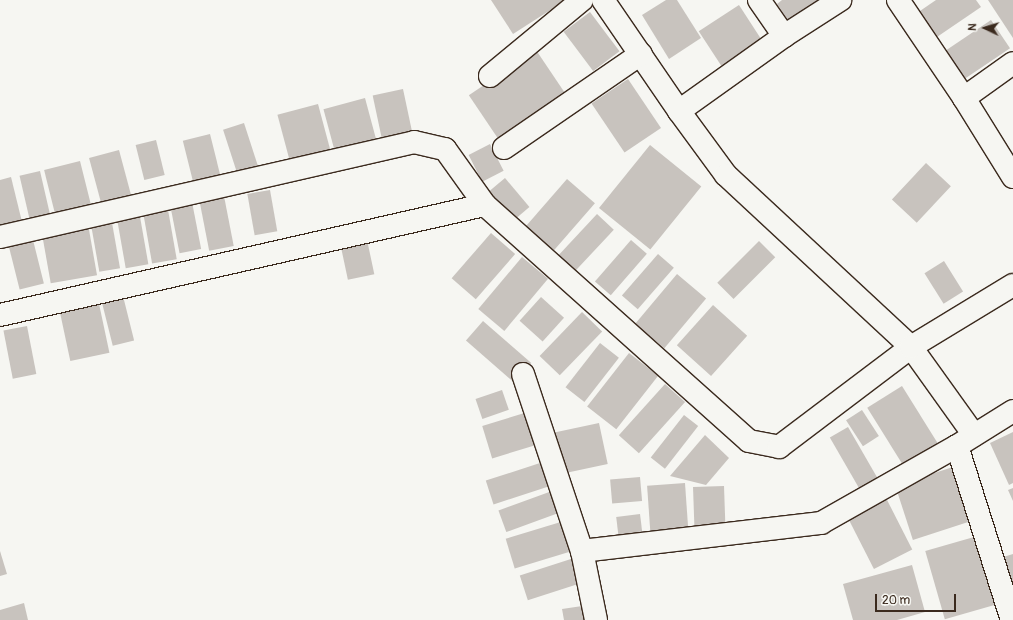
<!DOCTYPE html>
<style>
body{margin:0}
#map{position:relative;width:1013px;height:620px;overflow:hidden;background:#f6f6f2;font-family:Pangolin,sans-serif}
div>[style]{position:absolute}
.building>*{inset:0;background:#c8c3be;transform-origin:0 0}
.roads{filter:drop-shadow(1px 0 #3b2a1e) drop-shadow(-1px 0 #3b2a1e) drop-shadow(0 1px #3b2a1e) drop-shadow(0 -1px #3b2a1e)}
.minor>*{height:22px;margin:-11px;padding:0 11px;transform-origin:11px;border-radius:11px;background:#f6f6f2}
span{translate:-50% -50%;white-space:nowrap;text-align:center;line-height:1.15;-webkit-text-stroke:3.5px #f6f6f2;paint-order:stroke}
.north{position:absolute;left:965px;top:8px;width:40px;height:40px;-webkit-text-stroke:3px #f6f6f2;paint-order:stroke;rotate:274deg;font-size:11px;font-weight:700;line-height:16px;text-align:center;color:#3b2a1e}
.north::after{content:'';display:block;margin:auto;width:14px;height:18px;background:#3b2a1e;clip-path:polygon(50% 0,100% 100%,50% 72%,0 100%)}
.scale{position:absolute;left:875px;top:594px;width:81px;height:18px;box-sizing:border-box;border:2px solid #3b2a1e;border-top:0;padding-left:5px;font-size:12px;line-height:14px;white-space:nowrap;color:#3b2a1e;-webkit-text-stroke:3px #f6f6f2;paint-order:stroke}
</style>
<div id="map">
<div class="building">
<div style="clip-path:polygon(491px 0,566px 0,513px 34px)"></div>
<div style="clip-path:polygon(666px 0,677px 0,701px 38px,669px 59px,642px 15px)"></div>
<div style="clip-path:polygon(782px 0,825px 0,792px 26px,777px 4px)"></div>
<div style="clip-path:polygon(936px 0,976px 0,981px 7px,934px 39px,917px 13px)"></div>
<div style="clip-path:polygon(988px 0,1013px 0,1013px 38px)"></div>
<div style="left:739px;top:5px;width:42px;height:48px;rotate:57deg"></div>
<div style="left:590px;top:12px;width:49px;height:33px;rotate:53deg"></div>
<div style="left:991px;top:20px;width:34px;height:55px;rotate:56deg"></div>
<div style="left:536px;top:50px;width:53px;height:81px;rotate:56deg"></div>
<div style="left:628px;top:79px;width:59px;height:44px;rotate:56deg"></div>
<div style="left:403px;top:89px;width:47px;height:31px;rotate:78deg"></div>
<div style="left:365px;top:98px;width:48px;height:43px;rotate:75deg"></div>
<div style="left:318px;top:104px;width:54px;height:42px;rotate:75deg"></div>
<div style="left:244px;top:123px;width:48px;height:22px;rotate:72deg"></div>
<div style="left:210px;top:134px;width:44px;height:28px;rotate:76deg"></div>
<div style="left:156px;top:140px;width:36px;height:21px;rotate:76deg"></div>
<div style="left:490px;top:144px;width:30px;height:24px;rotate:63deg"></div>
<div style="left:650px;top:145px;width:66px;height:81px;rotate:39deg"></div>
<div style="left:119px;top:150px;width:51px;height:31px;rotate:75deg"></div>
<div style="left:80px;top:161px;width:49px;height:37px;rotate:76deg"></div>
<div style="left:926px;top:163px;width:34px;height:50px;rotate:43deg"></div>
<div style="left:40px;top:171px;width:50px;height:21px;rotate:77deg"></div>
<div style="clip-path:polygon(11px 177px,23px 226px,2px 231px,0 225px,0 180px)"></div>
<div style="left:505px;top:178px;width:38px;height:23px;rotate:50deg"></div>
<div style="left:567px;top:179px;width:37px;height:65px;rotate:41deg"></div>
<div style="left:270px;top:190px;width:42px;height:23px;rotate:80deg"></div>
<div style="left:224px;top:196px;width:51px;height:25px;rotate:79deg"></div>
<div style="left:192px;top:202px;width:48px;height:22px;rotate:79deg"></div>
<div style="left:167px;top:204px;width:56px;height:25px;rotate:80deg"></div>
<div style="left:139px;top:211px;width:54px;height:23px;rotate:80deg"></div>
<div style="left:597px;top:214px;width:23px;height:58px;rotate:43deg"></div>
<div style="left:111px;top:217px;width:52px;height:21px;rotate:80deg"></div>
<div style="left:88px;top:224px;width:52px;height:47px;rotate:80deg"></div>
<div style="left:491px;top:233px;width:32px;height:60px;rotate:41deg"></div>
<div style="left:366px;top:235px;width:40px;height:27px;rotate:78deg"></div>
<div style="left:32px;top:236px;width:49px;height:25px;rotate:76deg"></div>
<div style="left:631px;top:240px;width:21px;height:55px;rotate:41deg"></div>
<div style="left:759px;top:241px;width:23px;height:59px;rotate:45deg"></div>
<div style="left:658px;top:254px;width:21px;height:55px;rotate:41deg"></div>
<div style="left:522px;top:257px;width:34px;height:68px;rotate:40deg"></div>
<div style="left:944px;top:261px;width:36px;height:23px;rotate:58deg"></div>
<div style="left:677px;top:274px;width:38px;height:65px;rotate:40deg"></div>
<div style="left:122px;top:292px;width:50px;height:22px;rotate:76deg"></div>
<div style="left:541px;top:297px;width:31px;height:32px;rotate:42deg"></div>
<div style="left:98px;top:299px;width:55px;height:40px;rotate:78deg"></div>
<div style="left:713px;top:305px;width:46px;height:54px;rotate:42deg"></div>
<div style="left:582px;top:312px;width:28px;height:61px;rotate:44deg"></div>
<div style="left:483px;top:321px;width:64px;height:26px;rotate:41deg"></div>
<div style="left:27px;top:326px;width:49px;height:24px;rotate:79deg"></div>
<div style="left:600px;top:343px;width:24px;height:56px;rotate:38deg"></div>
<div style="left:629px;top:353px;width:37px;height:68px;rotate:38deg"></div>
<div style="left:665px;top:384px;width:27px;height:69px;rotate:42deg"></div>
<div style="left:902px;top:386px;width:68px;height:41px;rotate:58deg"></div>
<div style="left:502px;top:390px;width:21px;height:28px;rotate:71deg"></div>
<div style="left:862px;top:410px;width:31px;height:19px;rotate:57deg"></div>
<div style="left:531px;top:411px;width:34px;height:51px;rotate:73deg"></div>
<div style="left:684px;top:415px;width:18px;height:54px;rotate:38deg"></div>
<div style="left:599px;top:423px;width:42px;height:48px;rotate:78deg"></div>
<div style="left:848px;top:427px;width:67px;height:21px;rotate:60deg"></div>
<div style="clip-path:polygon(1013px 432px,1013px 483px,1009px 485px,990px 443px)"></div>
<div style="clip-path:polygon(705px 435px,729px 458px,706px 485px,670px 476px)"></div>
<div style="left:540px;top:463px;width:25px;height:57px;rotate:72deg"></div>
<div style="left:959px;top:465px;width:57px;height:67px;rotate:72deg"></div>
<div style="left:640px;top:477px;width:24px;height:30px;rotate:85deg"></div>
<div style="left:685px;top:483px;width:54px;height:38px;rotate:86deg"></div>
<div style="left:724px;top:486px;width:47px;height:31px;rotate:88deg"></div>
<div style="clip-path:polygon(1013px 488px,1013px 501px,1008px 490px)"></div>
<div style="left:552px;top:491px;width:23px;height:57px;rotate:70deg"></div>
<div style="left:885px;top:496px;width:60px;height:43px;rotate:63deg"></div>
<div style="left:640px;top:514px;width:26px;height:24px;rotate:83deg"></div>
<div style="left:564px;top:521px;width:31px;height:61px;rotate:73deg"></div>
<div style="left:981px;top:535px;width:71px;height:58px;rotate:74deg"></div>
<div style="clip-path:polygon(0 551px,7px 574px,0 576px)"></div>
<div style="clip-path:polygon(1013px 554px,1013px 595px,1000px 558px)"></div>
<div style="left:574px;top:558px;width:26px;height:57px;rotate:72deg"></div>
<div style="clip-path:polygon(912px 565px,925px 612px,897px 620px,853px 620px,843px 584px)"></div>
<div style="clip-path:polygon(24px 603px,28px 620px,0 620px,0 610px)"></div>
<div style="clip-path:polygon(589px 605px,591px 620px,564px 620px,562px 609px)"></div>
</div>
<div class="roads">
<div class="minor">
<div style="left:603px;top:0;width:135px;rotate:55.6deg"></div>
<div style="left:679px;top:111px;width:79px;rotate:53.7deg"></div>
<div style="left:726px;top:175px;width:253px;rotate:42.9deg"></div>
<div style="left:911px;top:347px;width:108px;rotate:54.4deg"></div>
<div style="left:759px;top:0;width:44px;rotate:55.2deg"></div>
<div style="left:898px;top:0;width:118px;rotate:56deg"></div>
<div style="left:964px;top:98px;width:93px;rotate:58.2deg"></div>
<div style="left:490px;top:76px;width:119px;rotate:-39.6deg"></div>
<div style="left:964px;top:98px;width:60px;rotate:-35.5deg"></div>
<div style="left:679px;top:111px;width:129px;rotate:-35.5deg"></div>
<div style="left:784px;top:36px;width:67px;rotate:-32.7deg"></div>
<div style="left:504px;top:148px;width:166px;rotate:-34.5deg"></div>
<div style="left:0;top:237px;width:425px;rotate:-12.9deg"></div>
<div style="left:414px;top:142px;width:32px;rotate:13deg"></div>
<div style="left:445px;top:149px;width:69px;rotate:54.5deg"></div>
<div style="left:485px;top:205px;width:354px;rotate:41.8deg"></div>
<div style="left:749px;top:441px;width:31px;rotate:11deg"></div>
<div style="left:779px;top:447px;width:166px;rotate:-37.1deg"></div>
<div style="left:911px;top:347px;width:119px;rotate:-31.3deg"></div>
<div style="left:0;top:315px;width:497px;rotate:-12.8deg"></div>
<div style="left:523px;top:374px;width:187px;rotate:71.6deg"></div>
<div style="left:582px;top:551px;width:70px;rotate:78.5deg"></div>
<div style="left:957px;top:446px;width:182px;rotate:72.5deg"></div>
<div style="left:582px;top:551px;width:241px;rotate:-6.7deg"></div>
<div style="left:821px;top:523px;width:156px;rotate:-29.5deg"></div>
<div style="left:957px;top:446px;width:66px;rotate:-32deg"></div>
</div>
</div>
<div class="north">N</div>
<div class="scale">20 m</div>
</div>
